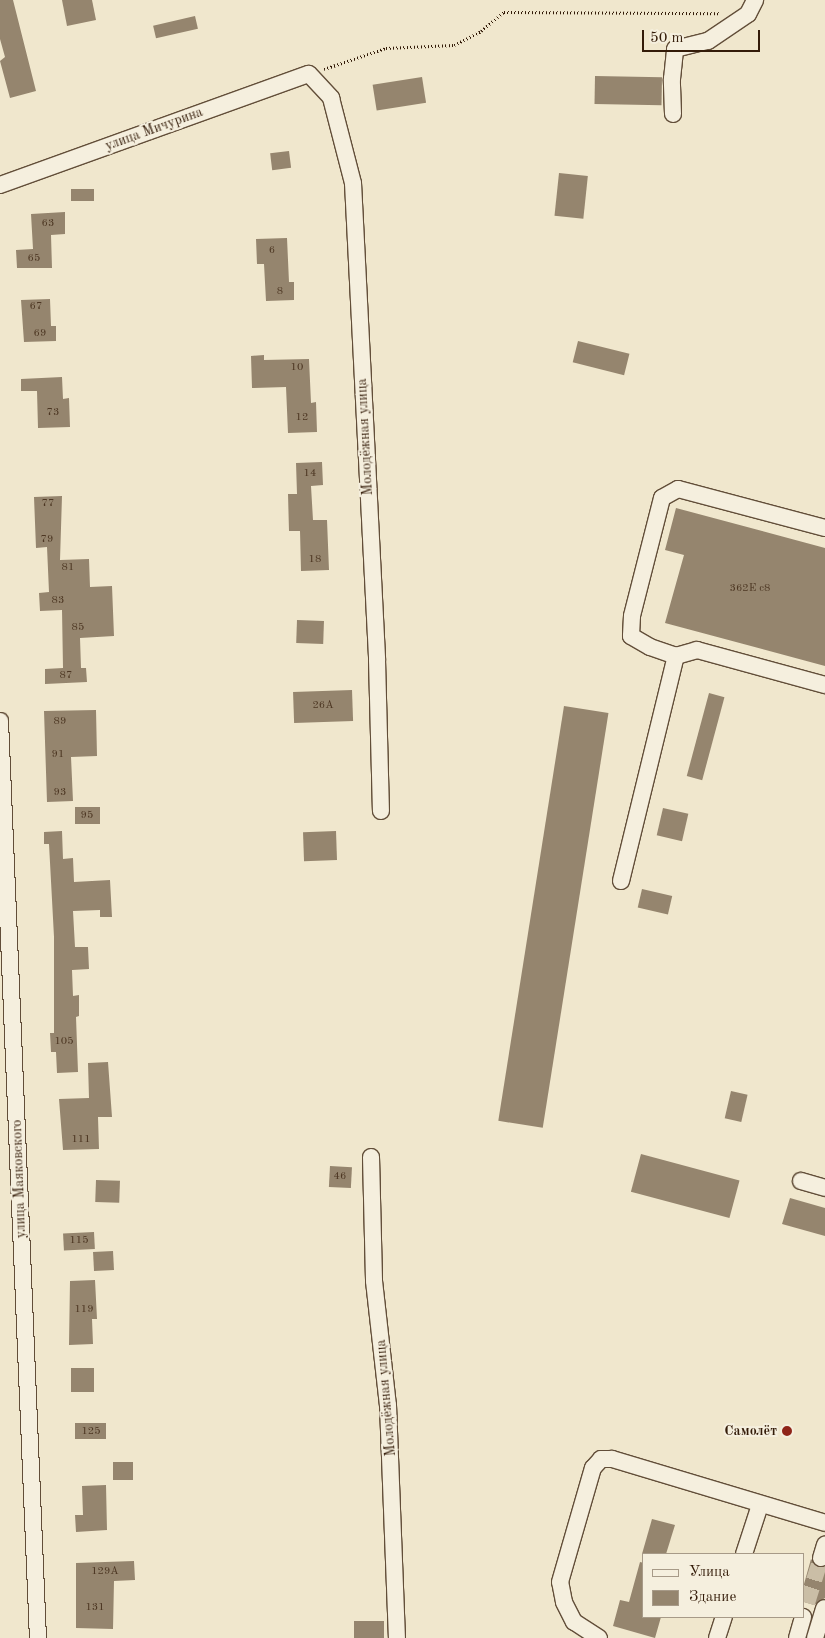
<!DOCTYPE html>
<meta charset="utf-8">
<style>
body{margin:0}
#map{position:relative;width:825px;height:1638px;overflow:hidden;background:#f0e7cd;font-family:"Old Standard TT",serif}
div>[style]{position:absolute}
.building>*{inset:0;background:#95856e;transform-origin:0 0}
.minor-tunnel>*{height:16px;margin-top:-8px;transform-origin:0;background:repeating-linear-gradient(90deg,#cabea6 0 16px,transparent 0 24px)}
.path>*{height:2.5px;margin-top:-1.25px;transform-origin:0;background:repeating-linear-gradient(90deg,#331b08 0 1px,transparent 0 3.5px)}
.roads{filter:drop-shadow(1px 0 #624e39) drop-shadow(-1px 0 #624e39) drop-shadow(0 1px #624e39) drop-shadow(0 -1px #624e39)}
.minor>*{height:16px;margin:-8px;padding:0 8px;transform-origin:8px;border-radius:8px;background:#f5efde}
.dots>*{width:14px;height:14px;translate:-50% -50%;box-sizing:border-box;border:2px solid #f5efde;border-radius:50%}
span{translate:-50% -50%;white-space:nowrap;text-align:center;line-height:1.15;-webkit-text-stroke:4px #f5efde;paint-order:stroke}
.number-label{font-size:11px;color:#4c3622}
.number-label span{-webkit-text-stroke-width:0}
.street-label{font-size:14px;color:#331b08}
.poi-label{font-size:14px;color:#331b08;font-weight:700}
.right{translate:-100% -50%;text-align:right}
.legend{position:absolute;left:642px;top:1553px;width:162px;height:65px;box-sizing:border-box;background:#f5efde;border:1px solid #a79a88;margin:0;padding:6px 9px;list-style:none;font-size:15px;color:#331b08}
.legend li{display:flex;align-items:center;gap:10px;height:25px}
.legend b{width:25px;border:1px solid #a79a88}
.scale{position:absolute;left:642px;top:30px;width:118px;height:22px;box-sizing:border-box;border:2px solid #331b08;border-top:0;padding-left:6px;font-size:15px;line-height:18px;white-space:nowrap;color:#331b08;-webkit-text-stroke:4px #f5efde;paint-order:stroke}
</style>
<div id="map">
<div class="building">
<div style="clip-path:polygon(0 0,13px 0,36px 91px,10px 98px,0 61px,5px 57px,0 39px)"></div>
<div style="clip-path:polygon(62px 0,92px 0,96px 20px,67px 26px)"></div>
<div style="left:195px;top:16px;width:13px;height:43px;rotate:77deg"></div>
<div style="left:595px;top:76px;width:67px;height:28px;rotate:1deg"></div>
<div style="left:422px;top:77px;width:26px;height:50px;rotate:81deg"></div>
<div style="left:289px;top:151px;width:17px;height:19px;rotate:83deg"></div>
<div style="left:559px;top:173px;width:29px;height:43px;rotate:6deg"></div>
<div style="left:94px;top:189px;width:12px;height:23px;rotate:90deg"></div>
<div style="clip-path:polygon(65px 212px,65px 234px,51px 235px,52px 268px,17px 268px,16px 250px,33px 249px,31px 214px)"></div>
<div style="clip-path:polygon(287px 238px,289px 282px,294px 282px,294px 300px,266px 301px,264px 264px,257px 264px,256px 239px)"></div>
<div style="clip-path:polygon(50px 299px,51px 326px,56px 326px,56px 341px,24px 342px,21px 300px)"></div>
<div style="left:578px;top:341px;width:53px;height:22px;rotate:14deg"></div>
<div style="clip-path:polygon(264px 355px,264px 360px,309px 359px,311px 403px,316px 402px,317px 432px,288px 433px,286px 387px,252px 388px,251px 356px)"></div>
<div style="clip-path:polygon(62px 377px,63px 399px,69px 398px,70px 427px,38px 428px,37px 391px,21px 391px,21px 379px)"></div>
<div style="clip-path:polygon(322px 462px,323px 485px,311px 486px,313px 520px,327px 520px,329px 570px,301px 571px,300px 531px,289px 531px,288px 494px,297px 494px,296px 463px)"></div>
<div style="clip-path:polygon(62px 496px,60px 560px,89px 559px,90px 587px,112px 586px,114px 636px,80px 638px,81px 668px,86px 668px,87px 682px,45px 684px,45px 669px,63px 668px,62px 610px,40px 611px,39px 593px,49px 592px,47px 547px,36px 548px,34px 497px)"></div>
<div style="clip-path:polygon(676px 508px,825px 548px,825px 666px,665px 623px,684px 555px,665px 550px)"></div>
<div style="left:297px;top:620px;width:27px;height:23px;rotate:2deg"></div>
<div style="left:352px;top:690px;width:31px;height:59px;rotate:88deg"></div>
<div style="left:709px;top:693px;width:16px;height:86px;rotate:15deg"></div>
<div style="left:564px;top:706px;width:45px;height:420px;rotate:9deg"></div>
<div style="clip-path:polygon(96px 710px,97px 756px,71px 757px,73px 801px,47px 802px,44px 711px)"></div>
<div style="left:100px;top:807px;width:17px;height:25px;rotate:90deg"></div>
<div style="left:663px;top:808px;width:26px;height:28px;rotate:13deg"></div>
<div style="clip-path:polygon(62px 831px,63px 859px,73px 858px,74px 882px,110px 880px,112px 917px,100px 917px,100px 910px,73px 911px,75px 947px,88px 947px,89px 969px,72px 970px,73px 996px,79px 995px,79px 1016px,76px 1017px,78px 1072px,57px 1073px,56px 1052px,51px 1052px,50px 1033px,54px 1033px,54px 937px,49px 844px,44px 844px,44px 832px)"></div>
<div style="left:336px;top:831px;width:29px;height:33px;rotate:88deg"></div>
<div style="left:642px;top:889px;width:31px;height:19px;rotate:13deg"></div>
<div style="clip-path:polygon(108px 1062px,112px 1117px,98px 1117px,99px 1149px,63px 1150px,59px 1099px,89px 1098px,88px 1063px)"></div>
<div style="left:731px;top:1091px;width:17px;height:28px;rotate:13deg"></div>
<div style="left:641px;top:1154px;width:102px;height:39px;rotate:15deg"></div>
<div style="left:330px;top:1166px;width:22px;height:21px;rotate:3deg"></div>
<div style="left:96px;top:1180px;width:24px;height:22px;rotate:2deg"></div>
<div style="clip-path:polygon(790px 1198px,825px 1208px,825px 1236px,782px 1224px)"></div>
<div style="left:94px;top:1232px;width:17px;height:31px;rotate:87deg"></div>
<div style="left:113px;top:1251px;width:19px;height:20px;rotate:87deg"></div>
<div style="clip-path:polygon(95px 1280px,97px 1319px,92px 1319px,93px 1344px,69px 1345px,70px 1281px)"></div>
<div style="left:94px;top:1368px;width:24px;height:23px;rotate:90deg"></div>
<div style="left:106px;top:1423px;width:16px;height:31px;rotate:90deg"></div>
<div style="left:113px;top:1462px;width:20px;height:18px"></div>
<div style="clip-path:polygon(106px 1485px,107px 1530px,76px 1532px,75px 1515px,83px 1515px,82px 1486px)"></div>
<div style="clip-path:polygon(652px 1519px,675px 1525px,666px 1554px,642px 1554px)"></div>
<div style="clip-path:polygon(811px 1559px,818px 1567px,825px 1567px,825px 1598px,814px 1605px,804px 1602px,804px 1584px)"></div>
<div style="clip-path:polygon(134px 1561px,135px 1580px,114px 1581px,113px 1629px,76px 1628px,76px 1563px)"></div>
<div style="clip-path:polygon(640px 1562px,644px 1563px,644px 1617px,661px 1617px,655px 1638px,613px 1626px,620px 1600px,629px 1602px)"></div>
<div style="left:354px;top:1621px;width:30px;height:17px"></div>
</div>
<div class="minor-tunnel">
<div style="left:807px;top:1603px;width:47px;rotate:-72.7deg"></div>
</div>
<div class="path">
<div style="left:324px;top:69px;width:65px;rotate:-18.7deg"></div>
<div style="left:386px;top:48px;width:68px;rotate:-2.5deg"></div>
<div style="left:454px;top:45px;width:30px;rotate:-27deg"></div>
<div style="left:481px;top:31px;width:30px;rotate:-40deg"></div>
<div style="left:504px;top:12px;width:216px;rotate:0.3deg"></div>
</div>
<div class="roads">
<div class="minor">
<div style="left:673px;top:114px;width:35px;rotate:-92deg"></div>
<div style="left:672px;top:79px;width:30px;rotate:-84deg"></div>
<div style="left:675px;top:49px;width:34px;rotate:-14deg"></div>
<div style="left:708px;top:41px;width:48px;rotate:-34deg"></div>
<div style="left:748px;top:14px;width:16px;rotate:-63deg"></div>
<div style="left:0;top:185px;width:328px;rotate:-19.8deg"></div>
<div style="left:309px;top:74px;width:33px;rotate:47deg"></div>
<div style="left:331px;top:98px;width:88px;rotate:75.5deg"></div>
<div style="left:353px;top:183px;width:478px;rotate:87.1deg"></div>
<div style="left:377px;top:660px;width:151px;rotate:88.5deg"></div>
<div style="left:825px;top:528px;width:152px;rotate:-165.1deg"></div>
<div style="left:678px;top:489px;width:18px;rotate:151deg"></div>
<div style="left:662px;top:498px;width:122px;rotate:104.3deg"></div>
<div style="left:632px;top:616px;width:20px;rotate:93deg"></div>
<div style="left:631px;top:636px;width:22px;rotate:30deg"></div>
<div style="left:650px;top:647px;width:28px;rotate:19deg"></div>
<div style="left:676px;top:656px;width:22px;rotate:-16deg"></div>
<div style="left:697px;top:650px;width:133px;rotate:15.3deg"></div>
<div style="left:0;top:721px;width:918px;rotate:87.63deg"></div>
<div style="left:621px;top:881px;width:232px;rotate:-76.3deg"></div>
<div style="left:371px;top:1157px;width:124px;rotate:88.6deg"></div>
<div style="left:374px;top:1281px;width:125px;rotate:83.6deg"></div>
<div style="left:388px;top:1405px;width:233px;rotate:87.8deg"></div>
<div style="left:801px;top:1181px;width:25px;rotate:16deg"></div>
<div style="left:744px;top:1554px;width:52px;rotate:-71.9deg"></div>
<div style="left:821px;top:1558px;width:14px;rotate:-73deg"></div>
<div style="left:599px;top:1638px;width:30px;rotate:-147deg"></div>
<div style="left:574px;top:1622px;width:22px;rotate:-117deg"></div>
<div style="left:564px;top:1602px;width:20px;rotate:-101deg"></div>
<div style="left:560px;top:1582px;width:119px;rotate:-73.9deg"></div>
<div style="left:593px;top:1468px;width:12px;rotate:-48deg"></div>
<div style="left:601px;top:1459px;width:11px"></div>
<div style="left:612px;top:1459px;width:222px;rotate:16.7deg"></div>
<div style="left:717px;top:1638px;width:22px;rotate:-72deg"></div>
<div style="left:797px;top:1638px;width:22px;rotate:-74deg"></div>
<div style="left:815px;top:1638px;width:31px;rotate:-73deg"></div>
</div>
</div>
<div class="dots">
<div style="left:787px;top:1431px;background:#8f2418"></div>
</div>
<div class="number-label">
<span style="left:48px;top:224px">63</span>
<span style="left:272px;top:251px">6</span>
<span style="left:34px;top:259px">65</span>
<span style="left:280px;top:292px">8</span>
<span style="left:36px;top:307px">67</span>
<span style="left:40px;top:334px">69</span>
<span style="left:297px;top:368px">10</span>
<span style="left:53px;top:413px">73</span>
<span style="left:302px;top:418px">12</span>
<span style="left:310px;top:474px">14</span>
<span style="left:48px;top:504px">77</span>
<span style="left:47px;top:540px">79</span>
<span style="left:315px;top:560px">18</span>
<span style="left:68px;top:568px">81</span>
<span style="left:750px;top:589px">362Е с8</span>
<span style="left:58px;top:601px">83</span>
<span style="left:78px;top:628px">85</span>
<span style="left:66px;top:676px">87</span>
<span style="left:323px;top:706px">26А</span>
<span style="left:60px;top:722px">89</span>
<span style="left:58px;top:755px">91</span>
<span style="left:60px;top:793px">93</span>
<span style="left:87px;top:816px">95</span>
<span style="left:64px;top:1042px">105</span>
<span style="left:81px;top:1140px">111</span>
<span style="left:340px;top:1177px">46</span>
<span style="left:79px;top:1241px">115</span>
<span style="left:84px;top:1310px">119</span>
<span style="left:91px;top:1432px">125</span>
<span style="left:105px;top:1572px">129А</span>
<span style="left:95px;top:1608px">131</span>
</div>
<div class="street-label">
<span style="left:154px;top:129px;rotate:-20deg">улица Мичурина</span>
<span style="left:365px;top:437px;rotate:-93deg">Молодёжная улица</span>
<span style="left:19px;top:1179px;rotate:-92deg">улица Маяковского</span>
<span style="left:386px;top:1398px;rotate:-95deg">Молодёжная улица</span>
</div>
<div class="poi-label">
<span class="right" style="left:777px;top:1431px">Самолёт</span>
</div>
<ul class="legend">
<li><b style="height:6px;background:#f5efde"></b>Улица</li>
<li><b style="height:14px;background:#95856e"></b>Здание</li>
</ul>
<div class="scale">50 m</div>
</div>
